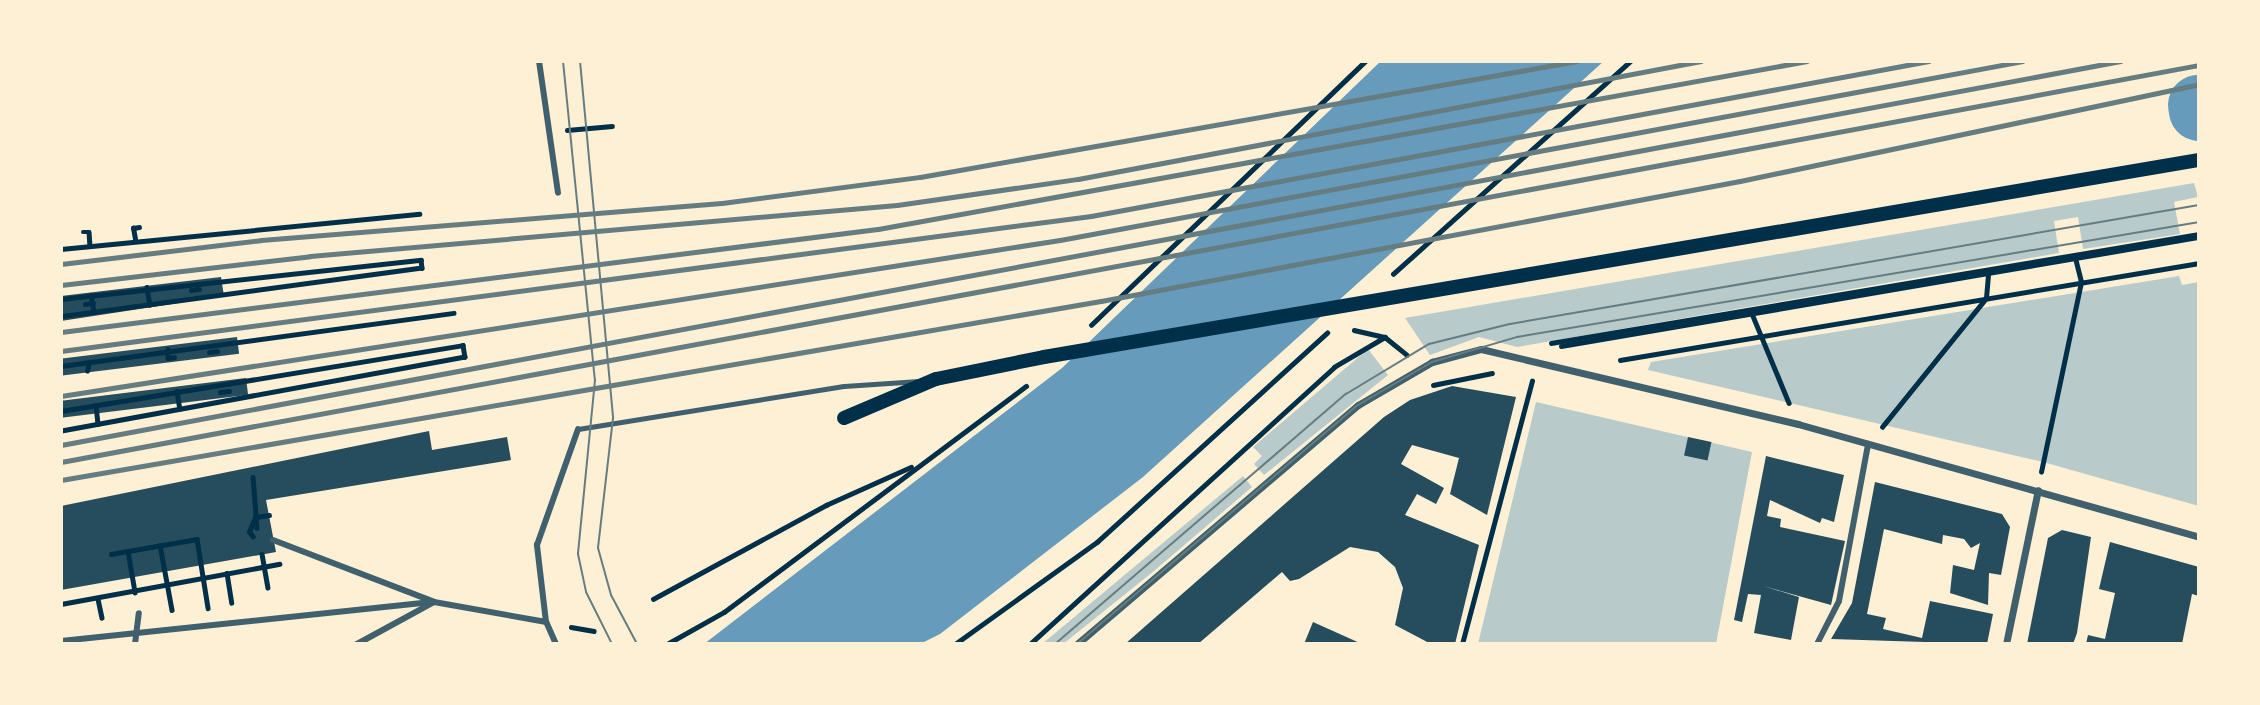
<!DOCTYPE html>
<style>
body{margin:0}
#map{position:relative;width:2260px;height:705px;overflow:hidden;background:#fdf0d5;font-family:"Archivo Narrow",sans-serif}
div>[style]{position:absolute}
.green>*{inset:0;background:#b9caca}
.water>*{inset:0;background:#669bbc}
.river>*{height:60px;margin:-30px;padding:0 30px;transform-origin:30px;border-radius:30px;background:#669bbc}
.building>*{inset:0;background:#264d5e;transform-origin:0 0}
.path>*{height:4.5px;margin:-2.25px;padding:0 2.25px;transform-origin:2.25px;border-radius:2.25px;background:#003049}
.service>*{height:5px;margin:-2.5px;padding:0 2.5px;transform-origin:2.5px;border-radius:2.5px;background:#3f606c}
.pedestrian>*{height:6px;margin:-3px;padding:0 3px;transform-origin:3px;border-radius:3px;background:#3f606c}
.minor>*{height:7px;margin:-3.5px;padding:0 3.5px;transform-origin:3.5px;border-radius:3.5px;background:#3f606c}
.secondary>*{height:14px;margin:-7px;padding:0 7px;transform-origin:7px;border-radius:7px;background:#003049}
.tram>*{height:2px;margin:-1px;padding:0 1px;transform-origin:1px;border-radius:1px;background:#657d81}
.rail>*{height:5px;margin:-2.5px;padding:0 2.5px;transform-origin:2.5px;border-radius:2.5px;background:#657d81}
span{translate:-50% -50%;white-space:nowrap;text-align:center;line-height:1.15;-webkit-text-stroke:7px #fdf0d5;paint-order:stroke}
.frame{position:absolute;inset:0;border:63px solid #fdf0d5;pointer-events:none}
</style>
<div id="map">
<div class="green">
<div style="clip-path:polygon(2194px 183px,2198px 197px,2174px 202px,2180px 234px,2083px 249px,2078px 217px,2054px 221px,2059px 253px,1517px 347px,1479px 337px,1430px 355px,1405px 318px)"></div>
<div style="clip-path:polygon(2179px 276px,2182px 285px,2199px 282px,2199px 506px,2043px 462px,1648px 370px,1651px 362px)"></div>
<div style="clip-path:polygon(1368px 349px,1388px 375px,1264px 475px,1254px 464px,1262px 456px,1253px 447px)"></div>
<div style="clip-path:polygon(1536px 402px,1752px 452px,1716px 644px,1478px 644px)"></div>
<div style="clip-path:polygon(1243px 476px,1252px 487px,1154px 571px,1063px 644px,1042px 644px)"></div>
</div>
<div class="water">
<div style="clip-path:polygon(1381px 61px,1604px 61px,1143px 477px,940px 634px,920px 644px,704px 644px,1062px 368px)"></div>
</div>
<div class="river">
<div style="left:2198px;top:105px;width:6px;rotate:81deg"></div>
</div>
<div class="building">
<div style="clip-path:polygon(221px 277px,224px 296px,61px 321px,61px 296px)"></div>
<div style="left:237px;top:337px;width:17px;height:178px;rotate:83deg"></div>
<div style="left:246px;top:378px;width:17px;height:188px;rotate:83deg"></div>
<div style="clip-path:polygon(1452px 386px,1516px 397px,1487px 515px,1450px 494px,1459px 458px,1412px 445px,1401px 464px,1444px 488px,1436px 504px,1417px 494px,1405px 515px,1479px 545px,1455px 644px,1431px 644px,1395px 625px,1403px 588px,1395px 567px,1378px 552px,1350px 547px,1299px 579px,1290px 581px,1282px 572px,1198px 644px,1125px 644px,1384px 417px,1410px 400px)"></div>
<div style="clip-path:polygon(429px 431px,432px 450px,507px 437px,511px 460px,266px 500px,276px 552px,61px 590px,61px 506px)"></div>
<div style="left:1688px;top:437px;width:24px;height:19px;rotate:12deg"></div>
<div style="clip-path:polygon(1766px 456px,1844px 475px,1834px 522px,1822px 518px,1820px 523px,1770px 500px,1767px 516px,1781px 519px,1780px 527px,1845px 541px,1831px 605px,1763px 586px,1799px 597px,1791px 640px,1754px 633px,1761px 595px,1748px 594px,1742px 622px,1734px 620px)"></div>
<div style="clip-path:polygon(1875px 482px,2002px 514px,2010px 527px,2001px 575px,1989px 573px,1988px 605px,1950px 593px,1953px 565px,1974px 570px,1980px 543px,1971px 548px,1964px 539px,1943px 535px,1942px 544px,1884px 529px,1867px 614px,1886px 618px,1883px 629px,1922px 638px,1930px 601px,1993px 614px,1987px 644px,1831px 639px,1852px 603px)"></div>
<div style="clip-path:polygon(2062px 530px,2091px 537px,2077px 633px,2073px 644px,2027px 644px,2048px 538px)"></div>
<div style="clip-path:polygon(2110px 542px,2199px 567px,2199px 596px,2192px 594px,2182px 644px,2086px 644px,2088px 635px,2105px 639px,2115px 593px,2099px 589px)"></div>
<div style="clip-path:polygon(1313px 622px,1362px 644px,1304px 644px)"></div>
</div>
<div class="path">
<div style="left:567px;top:130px;width:45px;rotate:-5.1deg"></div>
<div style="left:83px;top:232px;width:6px"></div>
<div style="left:89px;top:232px;width:13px;rotate:86deg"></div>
<div style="left:135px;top:239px;width:11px;rotate:-100deg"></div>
<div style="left:133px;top:228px;width:6px;rotate:-9deg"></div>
<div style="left:61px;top:249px;width:360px;rotate:-5.6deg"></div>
<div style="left:1393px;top:274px;width:319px;rotate:-41.9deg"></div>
<div style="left:147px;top:287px;width:18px;rotate:81deg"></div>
<div style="left:191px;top:290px;width:8px;rotate:-7deg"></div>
<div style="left:91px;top:295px;width:17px;rotate:80deg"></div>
<div style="left:61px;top:299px;width:362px;rotate:-6.2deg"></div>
<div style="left:421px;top:260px;width:8px;rotate:83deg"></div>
<div style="left:422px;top:268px;width:364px;rotate:172.3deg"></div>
<div style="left:85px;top:304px;width:8px;rotate:-7deg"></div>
<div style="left:1753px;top:316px;width:94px;rotate:67.5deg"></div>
<div style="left:1091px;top:325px;width:380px;rotate:-43.9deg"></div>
<div style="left:1354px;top:330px;width:32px;rotate:13deg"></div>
<div style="left:1551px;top:343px;width:657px;rotate:-9.55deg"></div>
<div style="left:1561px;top:346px;width:647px;rotate:-9.7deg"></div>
<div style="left:168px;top:349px;width:9px;rotate:90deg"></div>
<div style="left:168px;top:358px;width:6px;rotate:-9deg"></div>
<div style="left:209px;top:352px;width:8px;rotate:-7deg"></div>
<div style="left:1620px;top:360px;width:587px;rotate:-9.51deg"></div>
<div style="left:61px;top:366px;width:396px;rotate:-7.7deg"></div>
<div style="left:87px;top:371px;width:9px;rotate:-77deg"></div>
<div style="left:1433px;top:385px;width:60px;rotate:-11.5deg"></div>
<div style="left:177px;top:391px;width:18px;rotate:81deg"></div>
<div style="left:220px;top:392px;width:9px;rotate:-6deg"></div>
<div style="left:96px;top:405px;width:19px;rotate:84deg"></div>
<div style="left:61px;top:411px;width:407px;rotate:-9.3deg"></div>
<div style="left:463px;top:345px;width:12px;rotate:81deg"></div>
<div style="left:465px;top:357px;width:411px;rotate:169.6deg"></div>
<div style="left:1882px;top:427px;width:166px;rotate:-51.1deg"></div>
<div style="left:1986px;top:298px;width:23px;rotate:-85deg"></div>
<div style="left:2041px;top:472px;width:194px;rotate:-78.1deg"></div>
<div style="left:2081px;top:282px;width:21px;rotate:-104deg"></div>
<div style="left:253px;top:477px;width:51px;rotate:85.5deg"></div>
<div style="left:255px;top:517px;width:14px;rotate:-8deg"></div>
<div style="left:253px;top:537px;width:6px;rotate:-129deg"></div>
<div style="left:249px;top:532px;width:16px;rotate:-68deg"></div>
<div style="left:160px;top:545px;width:66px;rotate:79.5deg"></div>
<div style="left:128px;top:551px;width:42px;rotate:80.3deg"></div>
<div style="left:111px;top:554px;width:87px;rotate:-9.9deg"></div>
<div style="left:197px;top:539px;width:70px;rotate:80.9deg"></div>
<div style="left:262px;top:554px;width:34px;rotate:80deg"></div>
<div style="left:227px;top:573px;width:30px;rotate:81deg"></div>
<div style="left:98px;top:599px;width:19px;rotate:78deg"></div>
<div style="left:653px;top:599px;width:197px;rotate:-28.5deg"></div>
<div style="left:826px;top:505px;width:93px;rotate:-24.1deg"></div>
<div style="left:61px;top:604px;width:222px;rotate:-10.4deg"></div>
<div style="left:571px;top:627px;width:23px;rotate:10deg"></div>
<div style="left:667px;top:644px;width:65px;rotate:-29.3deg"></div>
<div style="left:724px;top:612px;width:377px;rotate:-36.8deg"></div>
<div style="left:955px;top:644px;width:175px;rotate:-35.7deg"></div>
<div style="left:1097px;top:542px;width:311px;rotate:-42.3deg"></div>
<div style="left:1030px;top:644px;width:411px;rotate:-42.3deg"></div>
<div style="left:1334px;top:367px;width:59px;rotate:-30.5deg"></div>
<div style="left:1385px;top:337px;width:28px;rotate:39deg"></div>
<div style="left:1462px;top:644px;width:272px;rotate:-75.1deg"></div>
</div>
<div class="service">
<div style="left:578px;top:429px;width:269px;rotate:-9.2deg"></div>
<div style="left:844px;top:386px;width:75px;rotate:-3.8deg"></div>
</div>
<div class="pedestrian">
<div style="left:539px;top:61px;width:133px;rotate:81.8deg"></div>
<div style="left:273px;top:540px;width:170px;rotate:21deg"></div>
<div style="left:61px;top:641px;width:375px;rotate:-6deg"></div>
<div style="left:135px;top:644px;width:31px;rotate:-83deg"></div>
<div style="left:357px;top:644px;width:88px;rotate:-28.6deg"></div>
<div style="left:434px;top:602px;width:114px;rotate:10.1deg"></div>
<div style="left:556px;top:644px;width:24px;rotate:-114deg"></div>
<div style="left:546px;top:622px;width:78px;rotate:-96.7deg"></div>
<div style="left:537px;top:545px;width:123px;rotate:-70.5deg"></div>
<div style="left:1817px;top:644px;width:48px;rotate:-62.9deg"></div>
<div style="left:1839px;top:601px;width:160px;rotate:-79.5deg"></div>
</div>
<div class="minor">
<div style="left:1077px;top:644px;width:369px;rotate:-40.4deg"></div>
<div style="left:1358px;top:405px;width:86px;rotate:-30.2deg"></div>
<div style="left:1432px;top:362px;width:51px;rotate:-14.9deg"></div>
<div style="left:1481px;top:349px;width:326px;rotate:13.3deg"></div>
<div style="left:1798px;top:424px;width:417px;rotate:15.7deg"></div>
<div style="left:2006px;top:644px;width:157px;rotate:-78.3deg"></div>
</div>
<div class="secondary">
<div style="left:844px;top:418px;width:100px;rotate:-23deg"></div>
<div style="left:936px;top:379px;width:110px;rotate:-11.5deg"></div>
<div style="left:1044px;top:357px;width:1172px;rotate:-9.68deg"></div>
</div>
<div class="tram">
<div style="left:563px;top:61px;width:321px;rotate:84.3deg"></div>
<div style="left:595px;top:380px;width:175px;rotate:95.6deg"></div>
<div style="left:578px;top:554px;width:39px;rotate:78deg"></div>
<div style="left:586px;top:592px;width:58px;rotate:63.4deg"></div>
<div style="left:580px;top:61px;width:359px;rotate:84.7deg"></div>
<div style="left:613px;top:418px;width:131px;rotate:96.6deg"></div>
<div style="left:598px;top:548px;width:49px;rotate:74.5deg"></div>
<div style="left:611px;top:595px;width:55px;rotate:62deg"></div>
<div style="left:1055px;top:644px;width:384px;rotate:-40.7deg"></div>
<div style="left:1346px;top:394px;width:97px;rotate:-31.1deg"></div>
<div style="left:1429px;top:344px;width:83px;rotate:-13.9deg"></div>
<div style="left:1510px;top:324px;width:699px;rotate:-9.8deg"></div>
<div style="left:1077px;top:644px;width:369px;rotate:-40.4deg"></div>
<div style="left:1358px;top:405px;width:86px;rotate:-30.2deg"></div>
<div style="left:1432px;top:362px;width:89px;rotate:-16.4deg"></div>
<div style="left:1517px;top:337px;width:692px;rotate:-9.57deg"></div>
</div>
<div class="rail">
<div style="left:61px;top:264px;width:201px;rotate:-6.8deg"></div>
<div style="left:261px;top:240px;width:462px;rotate:-4.6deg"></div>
<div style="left:722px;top:203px;width:200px;rotate:-7.5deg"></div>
<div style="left:920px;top:177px;width:667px;rotate:-10.01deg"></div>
<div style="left:61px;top:285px;width:251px;rotate:-6.6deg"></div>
<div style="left:310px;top:256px;width:589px;rotate:-4.97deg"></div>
<div style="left:897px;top:205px;width:183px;rotate:-8.2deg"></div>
<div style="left:1078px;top:179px;width:634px;rotate:-10.73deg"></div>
<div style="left:61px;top:332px;width:823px;rotate:-7.19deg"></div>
<div style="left:878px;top:229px;width:944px;rotate:-10.25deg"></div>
<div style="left:61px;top:351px;width:1039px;rotate:-7.47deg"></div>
<div style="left:1091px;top:216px;width:852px;rotate:-10.48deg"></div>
<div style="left:61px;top:396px;width:1011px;rotate:-8.88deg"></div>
<div style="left:1060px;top:240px;width:979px;rotate:-10.53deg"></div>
<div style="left:61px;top:445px;width:2095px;rotate:-10.56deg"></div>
<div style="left:61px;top:462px;width:2175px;rotate:-10.52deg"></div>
<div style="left:61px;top:480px;width:1055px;rotate:-9.77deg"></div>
<div style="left:1101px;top:301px;width:650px;rotate:-10.64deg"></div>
<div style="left:1740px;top:181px;width:469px;rotate:-11.9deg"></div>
</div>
<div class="frame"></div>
</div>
